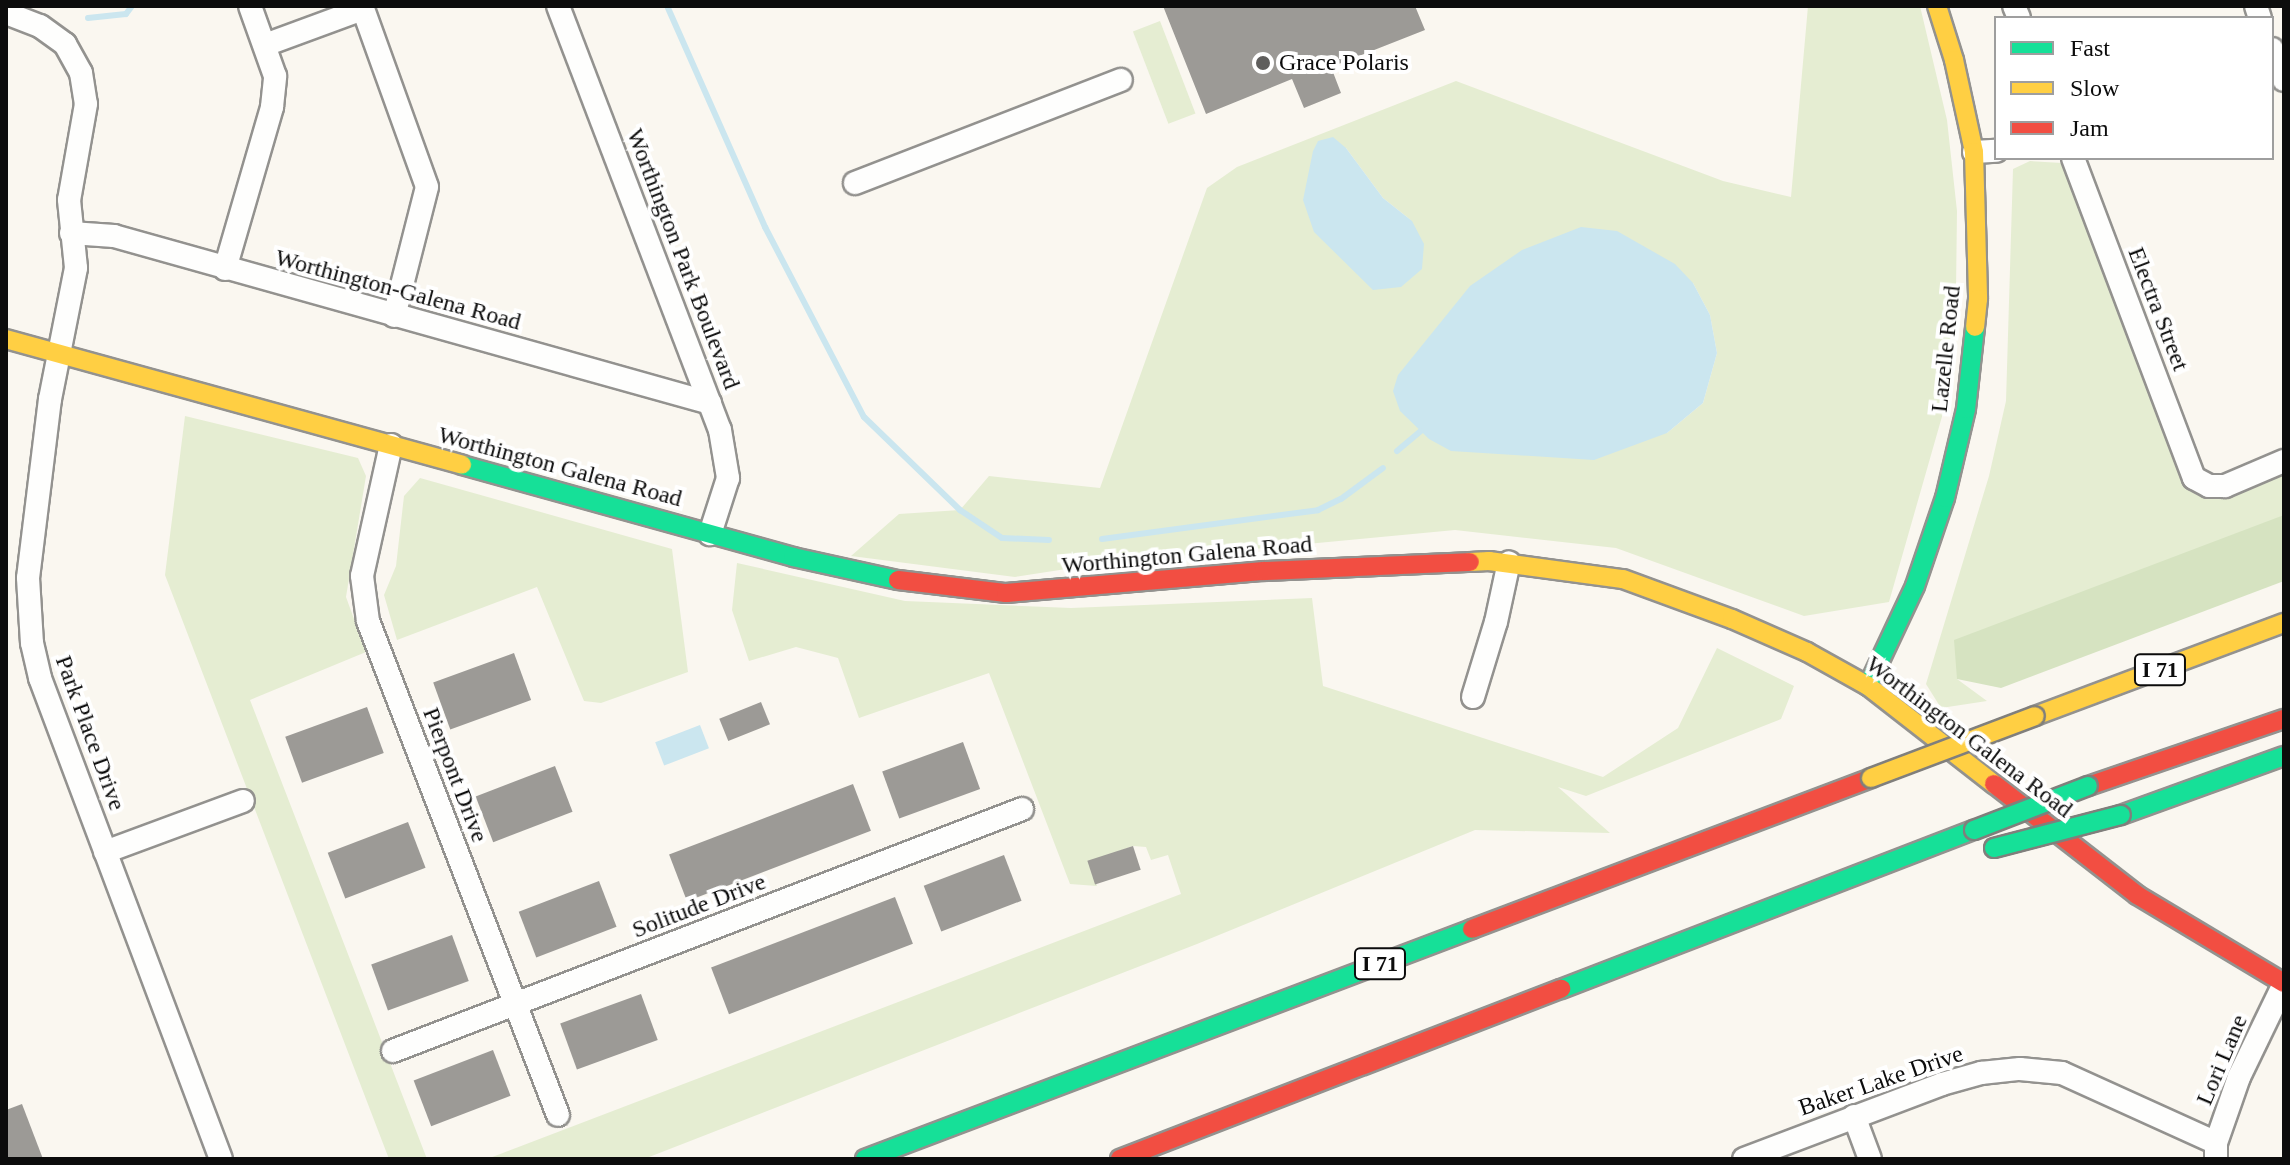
<!DOCTYPE html>
<style>
body{margin:0}
#map{position:relative;width:2290px;height:1165px;overflow:hidden;background:#faf7f0;font-family:Georgia,serif}
div>[style]{position:absolute}
.green>*{inset:0;background:#e5edd2;transform-origin:0 0}
.forest>*{inset:0;background:#d6e3c1}
.water>*{inset:0;background:#cbe6ef;transform-origin:0 0}
.stream>*{height:6px;margin:-3px;padding:0 3px;transform-origin:3px;border-radius:3px;background:#cbe6ef}
.building>*{inset:0;background:#9c9a96;transform-origin:0 0}
.roads{filter:drop-shadow(2px 0 #93928f) drop-shadow(-2px 0 #93928f) drop-shadow(0 2px #93928f) drop-shadow(0 -2px #93928f)}
.street>*{height:22px;margin:-11px;padding:0 11px;transform-origin:11px;border-radius:11px;background:#fefefd}
.fast>*{height:18px;margin:-9px;padding:0 9px;transform-origin:9px;border-radius:9px;background:#16e098}
.slow>*{height:18px;margin:-9px;padding:0 9px;transform-origin:9px;border-radius:9px;background:#ffcf43}
.jam>*{height:18px;margin:-9px;padding:0 9px;transform-origin:9px;border-radius:9px;background:#f24e42}
.bridges{filter:drop-shadow(2px 0 #807f7c) drop-shadow(-2px 0 #807f7c) drop-shadow(0 2px #807f7c) drop-shadow(0 -2px #807f7c)}
.fast-bridge>*{height:18px;margin:-9px;padding:0 9px;transform-origin:9px;border-radius:9px;background:#16e098}
.slow-bridge>*{height:18px;margin:-9px;padding:0 9px;transform-origin:9px;border-radius:9px;background:#ffcf43}
.dots>*{width:22px;height:22px;translate:-50% -50%;box-sizing:border-box;border:4px solid #fff;border-radius:50%}
span{translate:-50% -50%;white-space:nowrap;text-align:center;line-height:1.15;-webkit-text-stroke:8px #fff;paint-order:stroke}
.shield-label span{padding:2px 6px;background:#fff;border:2px solid;border-radius:6px;-webkit-text-stroke-width:0}
.shield-label{font-size:22px;color:#0c0c0c;font-weight:700}
.poi-label{font-size:24px;color:#0c0c0c}
.left{translate:0 -50%;text-align:left}
.street-label{font-size:24px;color:#0c0c0c}
.frame{position:absolute;inset:0;border:8px solid #0c0c0c;pointer-events:none}
.legend{position:absolute;left:1994px;top:16px;width:280px;height:144px;box-sizing:border-box;background:#fff;border:2px solid #9e9e9e;margin:0;padding:10px 14px;list-style:none;font-size:24px;color:#0c0c0c}
.legend li{display:flex;align-items:center;gap:16px;height:40px}
.legend b{width:40px;border:2px solid #9e9e9e}
</style>
<div id="map">
<div class="green">
<div style="clip-path:polygon(evenodd,1808px 6px,1920px 6px,1947px 120px,1957px 211px,1955px 371px,1889px 602px,1804px 616px,1616px 548px,1455px 530px,1105px 563px,1015px 577px,851px 556px,899px 514px,960px 510px,989px 476px,1100px 488px,1207px 188px,1237px 167px,1456px 81px,1723px 181px,1791px 197px,1808px 6px,1346px 148px,1383px 198px,1412px 221px,1313px 151px,1346px 148px,1808px 6px,1693px 283px,1710px 315px,1717px 353px,1703px 403px,1667px 433px,1693px 283px)"></div>
<div style="left:1160px;top:21px;width:99px;height:29px;rotate:69deg"></div>
<div style="clip-path:polygon(2030px 161px,2062px 163px,2189px 485px,2284px 471px,2284px 515px,1957px 679px,1987px 701px,1941px 708px,1926px 684px,1989px 476px,2006px 401px,2013px 169px)"></div>
<div style="clip-path:polygon(185px 416px,358px 458px,366px 476px,346px 597px,366px 652px,250px 700px,427px 1159px,389px 1159px,165px 575px)"></div>
<div style="clip-path:polygon(420px 478px,672px 549px,688px 672px,601px 703px,584px 701px,537px 587px,397px 640px,384px 595px,396px 566px,404px 496px)"></div>
<div style="clip-path:polygon(737px 563px,905px 601px,1071px 608px,1312px 598px,1323px 686px,1603px 777px,1678px 728px,1717px 648px,1794px 686px,1781px 719px,1586px 796px,1558px 787px,1610px 833px,1475px 830px,1197px 944px,644px 1159px,487px 1159px,1181px 894px,1168px 855px,1151px 860px,1146px 847px,1133px 846px,1089px 862px,1097px 886px,1070px 884px,989px 673px,859px 718px,838px 658px,796px 647px,749px 661px,732px 610px)"></div>
</div>
<div class="forest">
<div style="clip-path:polygon(2284px 515px,2284px 581px,2001px 688px,1957px 679px,1954px 640px)"></div>
</div>
<div class="water">
<div style="clip-path:polygon(1333px 137px,1346px 148px,1383px 198px,1412px 221px,1424px 244px,1422px 269px,1401px 287px,1373px 290px,1314px 232px,1303px 200px,1313px 151px,1318px 141px)"></div>
<div style="clip-path:polygon(1581px 227px,1617px 231px,1675px 264px,1693px 283px,1710px 315px,1717px 353px,1703px 403px,1667px 433px,1594px 460px,1451px 451px,1429px 439px,1400px 411px,1393px 391px,1398px 375px,1470px 286px,1522px 250px)"></div>
<div style="left:700px;top:725px;width:25px;height:48px;rotate:69deg"></div>
</div>
<div class="stream">
<div style="left:668px;top:8px;width:240px;rotate:66.1deg"></div>
<div style="left:765px;top:227px;width:214px;rotate:62.5deg"></div>
<div style="left:864px;top:417px;width:134px;rotate:44.1deg"></div>
<div style="left:960px;top:510px;width:50px;rotate:33.7deg"></div>
<div style="left:1002px;top:538px;width:47px;rotate:2.4deg"></div>
<div style="left:88px;top:18px;width:38px;rotate:-6deg"></div>
<div style="left:126px;top:14px;width:10px;rotate:-53deg"></div>
<div style="left:1397px;top:451px;width:31px;rotate:-40deg"></div>
<div style="left:1102px;top:539px;width:218px;rotate:-7.6deg"></div>
<div style="left:1318px;top:510px;width:25px;rotate:-26deg"></div>
<div style="left:1341px;top:499px;width:52px;rotate:-36.4deg"></div>
</div>
<div class="building">
<div style="clip-path:polygon(1163px 6px,1415px 6px,1425px 30px,1331px 67px,1341px 93px,1304px 108px,1292px 79px,1206px 114px)"></div>
<div style="left:514px;top:653px;width:50px;height:86px;rotate:70deg"></div>
<div style="left:761px;top:702px;width:24px;height:45px;rotate:68deg"></div>
<div style="left:367px;top:707px;width:49px;height:87px;rotate:70deg"></div>
<div style="left:963px;top:742px;width:50px;height:86px;rotate:70deg"></div>
<div style="left:555px;top:766px;width:49px;height:85px;rotate:69deg"></div>
<div style="left:853px;top:784px;width:50px;height:197px;rotate:69deg"></div>
<div style="left:408px;top:822px;width:49px;height:86px;rotate:69deg"></div>
<div style="left:1133px;top:846px;width:25px;height:48px;rotate:72deg"></div>
<div style="left:1004px;top:855px;width:49px;height:86px;rotate:69deg"></div>
<div style="left:599px;top:881px;width:49px;height:86px;rotate:69deg"></div>
<div style="left:895px;top:897px;width:50px;height:197px;rotate:69deg"></div>
<div style="left:452px;top:935px;width:49px;height:86px;rotate:70deg"></div>
<div style="left:641px;top:994px;width:49px;height:86px;rotate:70deg"></div>
<div style="left:493px;top:1050px;width:49px;height:85px;rotate:69deg"></div>
<div style="clip-path:polygon(22px 1104px,43px 1159px,6px 1159px,6px 1110px)"></div>
</div>
<div class="roads">
<div class="street">
<div style="left:362px;top:6px;width:192px;rotate:70.2deg"></div>
<div style="left:427px;top:187px;width:133px;rotate:104.3deg"></div>
<div style="left:558px;top:6px;width:454px;rotate:69.1deg"></div>
<div style="left:720px;top:430px;width:49px;rotate:80.5deg"></div>
<div style="left:728px;top:478px;width:59px;rotate:107.8deg"></div>
<div style="left:2014px;top:6px;width:13px;rotate:67deg"></div>
<div style="left:2256px;top:6px;width:13px;rotate:72deg"></div>
<div style="left:6px;top:13px;width:36px;rotate:21deg"></div>
<div style="left:40px;top:26px;width:31px;rotate:36deg"></div>
<div style="left:65px;top:44px;width:33px;rotate:61deg"></div>
<div style="left:81px;top:73px;width:31px;rotate:81deg"></div>
<div style="left:86px;top:104px;width:97px;rotate:100deg"></div>
<div style="left:69px;top:200px;width:68px;rotate:84.1deg"></div>
<div style="left:76px;top:268px;width:134px;rotate:101.2deg"></div>
<div style="left:50px;top:399px;width:180px;rotate:97deg"></div>
<div style="left:28px;top:578px;width:65px;rotate:86.5deg"></div>
<div style="left:32px;top:643px;width:36px;rotate:77deg"></div>
<div style="left:40px;top:678px;width:514px;rotate:69.38deg"></div>
<div style="left:265px;top:45px;width:104px;rotate:-20.2deg"></div>
<div style="left:2272px;top:49px;width:33px;rotate:69deg"></div>
<div style="left:1974px;top:152px;width:22px;rotate:-3deg"></div>
<div style="left:2073px;top:158px;width:342px;rotate:69.3deg"></div>
<div style="left:2194px;top:478px;width:17px;rotate:28deg"></div>
<div style="left:2209px;top:486px;width:16px"></div>
<div style="left:2225px;top:486px;width:64px;rotate:-23deg"></div>
<div style="left:855px;top:183px;width:285px;rotate:-21.2deg"></div>
<div style="left:71px;top:233px;width:43px;rotate:4deg"></div>
<div style="left:114px;top:236px;width:619px;rotate:15.65deg"></div>
<div style="left:225px;top:269px;width:169px;rotate:-73.8deg"></div>
<div style="left:272px;top:107px;width:31px;rotate:-84deg"></div>
<div style="left:275px;top:76px;width:74px;rotate:-109.7deg"></div>
<div style="left:391px;top:445px;width:134px;rotate:102.5deg"></div>
<div style="left:362px;top:576px;width:45px;rotate:82.4deg"></div>
<div style="left:368px;top:621px;width:529px;rotate:68.96deg"></div>
<div style="left:1473px;top:697px;width:78px;rotate:-73deg"></div>
<div style="left:1496px;top:622px;width:61px;rotate:-77.8deg"></div>
<div style="left:105px;top:852px;width:147px;rotate:-20.3deg"></div>
<div style="left:393px;top:1051px;width:674px;rotate:-21.04deg"></div>
<div style="left:1854px;top:1116px;width:46px;rotate:69.6deg"></div>
<div style="left:1744px;top:1159px;width:212px;rotate:-20.7deg"></div>
<div style="left:1942px;top:1084px;width:41px;rotate:-15.8deg"></div>
<div style="left:1981px;top:1073px;width:39px;rotate:-6deg"></div>
<div style="left:2020px;top:1069px;width:42px;rotate:5.4deg"></div>
<div style="left:2062px;top:1073px;width:169px;rotate:24.4deg"></div>
<div style="left:2216px;top:1159px;width:16px;rotate:-90deg"></div>
<div style="left:2216px;top:1143px;width:70px;rotate:-70.8deg"></div>
<div style="left:2239px;top:1077px;width:103px;rotate:-64.2deg"></div>
</div>
<div class="fast">
<div style="left:462px;top:465px;width:344px;rotate:15.5deg"></div>
<div style="left:793px;top:557px;width:107px;rotate:12.4deg"></div>
<div style="left:1868px;top:686px;width:110px;rotate:-64.8deg"></div>
<div style="left:1915px;top:586px;width:93px;rotate:-71.2deg"></div>
<div style="left:1945px;top:498px;width:91px;rotate:-76.7deg"></div>
<div style="left:1966px;top:409px;width:82px;rotate:-83.7deg"></div>
<div style="left:2121px;top:815px;width:173px;rotate:-19.9deg"></div>
<div style="left:1561px;top:989px;width:443px;rotate:-21.1deg"></div>
<div style="left:865px;top:1159px;width:649px;rotate:-20.75deg"></div>
</div>
<div class="slow">
<div style="left:1937px;top:6px;width:57px;rotate:72.5deg"></div>
<div style="left:1954px;top:60px;width:94px;rotate:77.7deg"></div>
<div style="left:1974px;top:152px;width:147px;rotate:88.4deg"></div>
<div style="left:1978px;top:299px;width:28px;rotate:96deg"></div>
<div style="left:6px;top:339px;width:473px;rotate:15.4deg"></div>
<div style="left:1470px;top:562px;width:19px;rotate:-3deg"></div>
<div style="left:1489px;top:561px;width:135px;rotate:7.7deg"></div>
<div style="left:1623px;top:579px;width:116px;rotate:20.2deg"></div>
<div style="left:1732px;top:619px;width:82px;rotate:23.7deg"></div>
<div style="left:1807px;top:652px;width:70px;rotate:29.1deg"></div>
<div style="left:1868px;top:686px;width:160px;rotate:37.9deg"></div>
<div style="left:2035px;top:716px;width:266px;rotate:-20.5deg"></div>
</div>
<div class="jam">
<div style="left:898px;top:580px;width:109px;rotate:6.9deg"></div>
<div style="left:1006px;top:593px;width:259px;rotate:-4.9deg"></div>
<div style="left:1264px;top:571px;width:206px;rotate:-2.5deg"></div>
<div style="left:1994px;top:784px;width:181px;rotate:37.8deg"></div>
<div style="left:2137px;top:895px;width:171px;rotate:30.9deg"></div>
<div style="left:2088px;top:786px;width:207px;rotate:-18.9deg"></div>
<div style="left:1472px;top:929px;width:427px;rotate:-20.7deg"></div>
<div style="left:1120px;top:1159px;width:473px;rotate:-21.1deg"></div>
</div>
</div>
<div class="bridges">
<div class="fast-bridge">
<div style="left:1974px;top:830px;width:122px;rotate:-21.1deg"></div>
<div style="left:1994px;top:848px;width:131px;rotate:-14.6deg"></div>
</div>
<div class="slow-bridge">
<div style="left:1871px;top:778px;width:175px;rotate:-20.7deg"></div>
</div>
</div>
<div class="dots">
<div style="left:1263px;top:63px;background:#5f5e5c"></div>
</div>
<div class="shield-label">
<span style="left:2160px;top:670px">I 71</span>
<span style="left:1380px;top:964px">I 71</span>
</div>
<div class="poi-label">
<span class="left" style="left:1279px;top:63px">Grace Polaris</span>
</div>
<div class="street-label">
<span style="left:683px;top:259px;rotate:69deg">Worthington Park Boulevard</span>
<span style="left:398px;top:290px;rotate:15deg">Worthington-Galena Road</span>
<span style="left:2158px;top:309px;rotate:69deg">Electra Street</span>
<span style="left:1946px;top:349px;rotate:-84deg">Lazelle Road</span>
<span style="left:560px;top:467px;rotate:15deg">Worthington Galena Road</span>
<span style="left:1187px;top:555px;rotate:-5deg">Worthington Galena Road</span>
<span style="left:90px;top:733px;rotate:70deg">Park Place Drive</span>
<span style="left:1969px;top:737px;rotate:37deg">Worthington Galena Road</span>
<span style="left:455px;top:775px;rotate:69deg">Pierpont Drive</span>
<span style="left:699px;top:906px;rotate:-21deg">Solitude Drive</span>
<span style="left:2222px;top:1060px;rotate:-67deg">Lori Lane</span>
<span style="left:1881px;top:1081px;rotate:-19deg">Baker Lake Drive</span>
</div>
<div class="frame"></div>
<ul class="legend">
<li><b style="height:10px;background:#16e098"></b>Fast</li>
<li><b style="height:10px;background:#ffcf43"></b>Slow</li>
<li><b style="height:10px;background:#f24e42"></b>Jam</li>
</ul>
</div>
